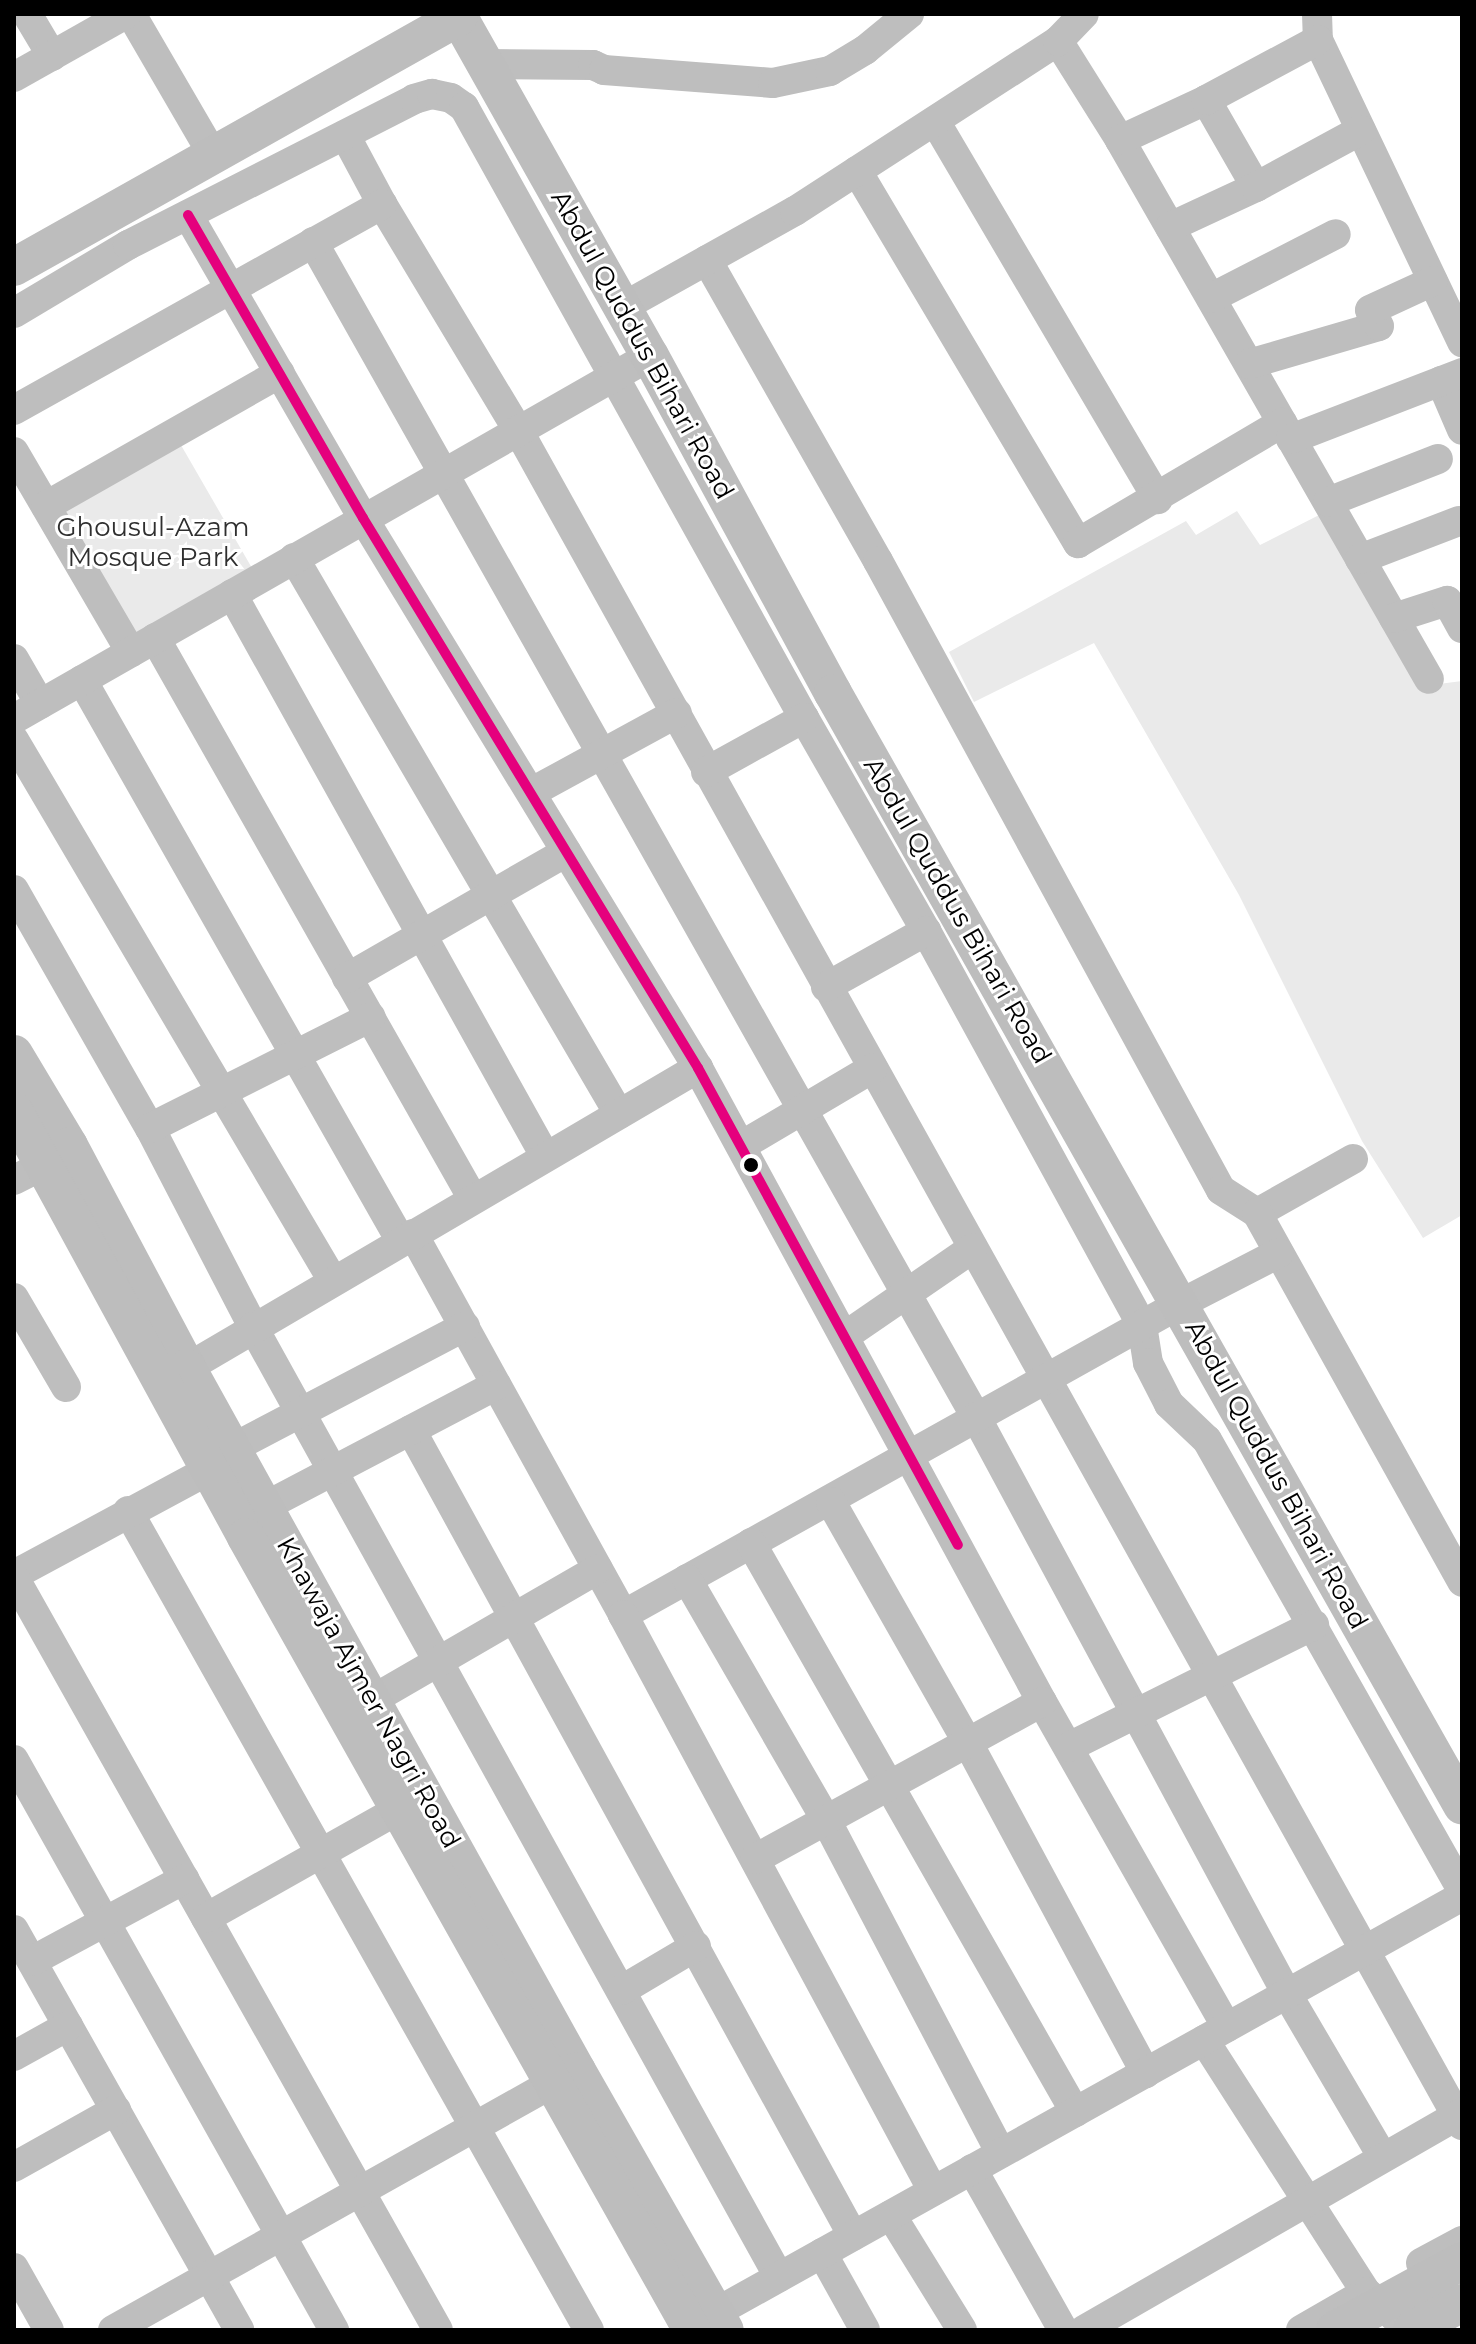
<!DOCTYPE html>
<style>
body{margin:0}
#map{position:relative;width:1476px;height:2344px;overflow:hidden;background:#fff;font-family:Montserrat,sans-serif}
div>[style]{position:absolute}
.green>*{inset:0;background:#eaeaea;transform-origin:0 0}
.minor>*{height:30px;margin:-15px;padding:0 15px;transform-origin:15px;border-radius:15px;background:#bebebe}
.major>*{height:38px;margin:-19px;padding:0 19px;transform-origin:19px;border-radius:19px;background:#bdbdbd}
.bus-1>*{height:10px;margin:-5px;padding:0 5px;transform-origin:5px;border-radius:5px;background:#e5007d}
.dots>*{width:22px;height:22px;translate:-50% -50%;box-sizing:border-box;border:4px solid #fff;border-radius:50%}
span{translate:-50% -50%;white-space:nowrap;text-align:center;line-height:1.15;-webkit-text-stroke:6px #fff;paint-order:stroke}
.street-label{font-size:26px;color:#000}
.park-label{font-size:26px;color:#2f2f2f}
.frame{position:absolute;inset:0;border:16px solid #000;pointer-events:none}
</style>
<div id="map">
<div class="green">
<div style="left:174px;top:433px;width:168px;height:147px;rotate:60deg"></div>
<div style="clip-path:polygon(1237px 511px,1260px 545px,1325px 512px,1431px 685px,1462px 681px,1462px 1215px,1423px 1238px,1362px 1141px,1239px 895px,1094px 643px,974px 702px,949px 652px,1186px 521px,1196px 535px)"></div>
</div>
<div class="minor">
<div style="left:27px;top:14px;width:49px;rotate:59.2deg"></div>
<div style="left:131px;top:14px;width:163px;rotate:59.8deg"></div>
<div style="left:1317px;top:14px;width:26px;rotate:88deg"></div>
<div style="left:1318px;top:40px;width:335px;rotate:64.5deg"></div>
<div style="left:1058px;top:41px;width:117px;rotate:57.9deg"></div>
<div style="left:1120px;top:140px;width:621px;rotate:60.18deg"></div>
<div style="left:484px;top:64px;width:109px;rotate:0.5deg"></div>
<div style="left:593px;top:65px;width:12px;rotate:24deg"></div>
<div style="left:604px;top:70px;width:169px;rotate:4.4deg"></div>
<div style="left:773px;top:83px;width:58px;rotate:-11.9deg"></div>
<div style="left:830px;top:71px;width:41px;rotate:-31deg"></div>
<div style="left:865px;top:50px;width:57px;rotate:-39.3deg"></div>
<div style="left:14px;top:77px;width:129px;rotate:-29.4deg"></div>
<div style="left:1206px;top:100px;width:100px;rotate:60.1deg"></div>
<div style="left:935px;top:121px;width:439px;rotate:59.5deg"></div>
<div style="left:345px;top:135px;width:78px;rotate:61.8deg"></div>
<div style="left:382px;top:204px;width:264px;rotate:59deg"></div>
<div style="left:518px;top:430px;width:1940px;rotate:60.89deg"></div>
<div style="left:1120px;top:140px;width:95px;rotate:-24.9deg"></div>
<div style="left:1206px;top:100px;width:127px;rotate:-28.2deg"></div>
<div style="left:857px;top:171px;width:433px;rotate:59.3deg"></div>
<div style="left:1078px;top:543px;width:237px;rotate:-30.5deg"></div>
<div style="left:188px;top:215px;width:350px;rotate:60deg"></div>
<div style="left:363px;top:518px;width:644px;rotate:58.65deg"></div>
<div style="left:698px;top:1068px;width:721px;rotate:61.52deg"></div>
<div style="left:1042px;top:1702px;width:374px;rotate:60.4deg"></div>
<div style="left:1170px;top:227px;width:95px;rotate:-24.9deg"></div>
<div style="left:1256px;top:187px;width:119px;rotate:-28.5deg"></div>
<div style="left:313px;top:242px;width:1349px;rotate:60.57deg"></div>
<div style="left:976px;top:1417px;width:655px;rotate:61.68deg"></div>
<div style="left:1287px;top:1994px;width:188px;rotate:59.6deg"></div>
<div style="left:707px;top:260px;width:346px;rotate:60.4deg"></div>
<div style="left:878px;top:561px;width:716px;rotate:61.4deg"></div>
<div style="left:1221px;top:1190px;width:43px;rotate:32.6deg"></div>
<div style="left:1211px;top:298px;width:140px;rotate:-27.1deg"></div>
<div style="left:623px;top:307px;width:197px;rotate:-29.2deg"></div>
<div style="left:795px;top:211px;width:313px;rotate:-32.9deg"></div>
<div style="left:1058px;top:41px;width:37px;rotate:-46deg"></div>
<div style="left:14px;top:313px;width:133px;rotate:-30.8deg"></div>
<div style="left:128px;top:245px;width:321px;rotate:-27deg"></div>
<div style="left:414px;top:99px;width:19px;rotate:-16deg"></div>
<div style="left:432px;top:94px;width:19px;rotate:12deg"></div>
<div style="left:451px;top:98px;width:16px;rotate:35deg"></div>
<div style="left:464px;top:107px;width:699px;rotate:60.91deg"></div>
<div style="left:804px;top:718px;width:245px;rotate:60.2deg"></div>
<div style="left:926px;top:931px;width:449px;rotate:61.3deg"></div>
<div style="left:1142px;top:1325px;width:38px;rotate:81deg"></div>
<div style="left:1148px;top:1363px;width:46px;rotate:62.9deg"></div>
<div style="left:1169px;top:1404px;width:52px;rotate:43.5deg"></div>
<div style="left:1207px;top:1440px;width:517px;rotate:60.46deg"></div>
<div style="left:1249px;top:364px;width:135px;rotate:-16.3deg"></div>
<div style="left:1379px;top:326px;width:18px;rotate:-119deg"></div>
<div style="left:1370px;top:310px;width:69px;rotate:-24.7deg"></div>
<div style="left:1441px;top:381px;width:53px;rotate:66.8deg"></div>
<div style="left:14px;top:410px;width:422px;rotate:-29.2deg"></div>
<div style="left:1291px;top:439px;width:183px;rotate:-21.1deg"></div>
<div style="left:14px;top:452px;width:232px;rotate:59.7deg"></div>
<div style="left:1328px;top:502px;width:118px;rotate:-21.4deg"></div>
<div style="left:46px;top:506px;width:269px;rotate:-29.6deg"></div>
<div style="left:294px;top:558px;width:644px;rotate:59.69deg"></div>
<div style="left:1360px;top:559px;width:106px;rotate:-21deg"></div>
<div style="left:232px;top:594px;width:643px;rotate:60.88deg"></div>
<div style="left:1394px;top:618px;width:56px;rotate:-17.8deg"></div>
<div style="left:1447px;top:601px;width:31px;rotate:61deg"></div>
<div style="left:155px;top:638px;width:645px;rotate:60.45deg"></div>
<div style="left:14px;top:659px;width:52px;rotate:60deg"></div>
<div style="left:82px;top:680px;width:645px;rotate:60.38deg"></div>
<div style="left:14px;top:719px;width:732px;rotate:-29.72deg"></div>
<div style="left:14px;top:740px;width:628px;rotate:59.47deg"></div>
<div style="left:706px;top:772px;width:112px;rotate:-28.9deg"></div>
<div style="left:532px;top:792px;width:165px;rotate:-28.6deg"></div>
<div style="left:14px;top:890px;width:274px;rotate:60.3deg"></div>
<div style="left:150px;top:1128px;width:224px;rotate:62.6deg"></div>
<div style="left:253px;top:1327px;width:1086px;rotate:61.03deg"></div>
<div style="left:347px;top:978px;width:253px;rotate:-29.9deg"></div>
<div style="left:826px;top:987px;width:115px;rotate:-29.2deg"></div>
<div style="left:150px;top:1128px;width:247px;rotate:-26.7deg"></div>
<div style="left:741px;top:1146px;width:153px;rotate:-30.6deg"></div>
<div style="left:1353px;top:1159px;width:110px;rotate:150.6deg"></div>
<div style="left:1257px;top:1213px;width:422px;rotate:60.9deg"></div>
<div style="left:14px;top:1180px;width:35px;rotate:-27deg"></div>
<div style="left:413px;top:1234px;width:435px;rotate:61.1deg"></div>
<div style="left:623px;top:1615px;width:638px;rotate:-29.18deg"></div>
<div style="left:1180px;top:1304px;width:111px;rotate:-27.3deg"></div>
<div style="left:14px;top:1298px;width:103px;rotate:59.7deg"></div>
<div style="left:845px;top:1336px;width:155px;rotate:-34.5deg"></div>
<div style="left:187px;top:1368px;width:593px;rotate:-30.42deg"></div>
<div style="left:411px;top:1430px;width:919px;rotate:61.26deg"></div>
<div style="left:233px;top:1448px;width:262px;rotate:-27.7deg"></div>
<div style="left:831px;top:1502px;width:277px;rotate:60.4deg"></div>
<div style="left:968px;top:1743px;width:375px;rotate:61.7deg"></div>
<div style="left:266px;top:1506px;width:260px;rotate:-27.7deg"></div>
<div style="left:128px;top:1511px;width:940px;rotate:60.63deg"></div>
<div style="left:751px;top:1543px;width:655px;rotate:60.34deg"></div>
<div style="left:14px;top:1575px;width:224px;rotate:-28.3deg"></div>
<div style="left:14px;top:1577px;width:864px;rotate:60.62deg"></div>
<div style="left:687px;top:1579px;width:278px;rotate:60deg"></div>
<div style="left:826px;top:1820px;width:376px;rotate:62.3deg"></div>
<div style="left:623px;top:1615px;width:654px;rotate:61.71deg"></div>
<div style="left:372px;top:1700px;width:261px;rotate:-30.1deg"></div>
<div style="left:1069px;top:1747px;width:274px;rotate:-26.5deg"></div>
<div style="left:14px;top:1760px;width:654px;rotate:60.69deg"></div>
<div style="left:755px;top:1859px;width:327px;rotate:-28.7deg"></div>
<div style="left:206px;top:1918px;width:220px;rotate:-29.4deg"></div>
<div style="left:14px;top:1930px;width:459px;rotate:60.6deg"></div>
<div style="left:32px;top:1961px;width:173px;rotate:-28.3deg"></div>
<div style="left:622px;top:1990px;width:86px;rotate:-30.7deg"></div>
<div style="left:1204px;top:2040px;width:300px;rotate:57.3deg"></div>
<div style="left:1366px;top:2292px;width:40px;rotate:41deg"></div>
<div style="left:14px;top:2056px;width:62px;rotate:-29.1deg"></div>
<div style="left:14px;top:2167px;width:117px;rotate:-29.2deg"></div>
<div style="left:972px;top:2169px;width:185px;rotate:60.5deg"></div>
<div style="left:891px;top:2215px;width:135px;rotate:58.3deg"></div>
<div style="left:822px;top:2253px;width:88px;rotate:60.8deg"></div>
<div style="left:1421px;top:2263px;width:47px;rotate:-28.2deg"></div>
<div style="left:14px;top:2268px;width:71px;rotate:60.6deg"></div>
<div style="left:715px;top:2313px;width:856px;rotate:-29.17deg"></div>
<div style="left:113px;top:2330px;width:502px;rotate:-29.32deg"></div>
<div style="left:1084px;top:2330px;width:436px;rotate:-29.9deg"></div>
<div style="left:1301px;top:2330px;width:62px;rotate:-29.9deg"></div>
</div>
<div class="major">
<div style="left:457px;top:14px;width:393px;rotate:60.6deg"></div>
<div style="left:650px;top:356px;width:383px;rotate:61.5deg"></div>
<div style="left:833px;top:693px;width:1278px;rotate:60.51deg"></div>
<div style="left:14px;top:267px;width:510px;rotate:-29.33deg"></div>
<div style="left:14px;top:1054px;width:107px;rotate:59.1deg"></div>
<div style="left:69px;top:1146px;width:251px;rotate:62deg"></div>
<div style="left:187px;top:1368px;width:804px;rotate:60.98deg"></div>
<div style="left:577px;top:2071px;width:298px;rotate:60.3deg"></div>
<div style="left:14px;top:1111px;width:485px;rotate:61.4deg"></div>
<div style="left:246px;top:1537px;width:910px;rotate:60.65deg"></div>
<div style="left:1335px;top:2330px;width:145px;rotate:-28.5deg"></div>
<div style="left:1412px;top:2330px;width:57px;rotate:-28.4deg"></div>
</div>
<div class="bus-1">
<div style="left:188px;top:215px;width:350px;rotate:60deg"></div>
<div style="left:363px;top:518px;width:644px;rotate:58.65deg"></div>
<div style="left:698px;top:1068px;width:543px;rotate:61.41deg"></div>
</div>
<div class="dots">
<div style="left:751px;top:1165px;background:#000"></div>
</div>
<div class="street-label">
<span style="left:642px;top:345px;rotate:61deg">Abdul Quddus Bihari Road</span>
<span style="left:957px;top:911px;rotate:60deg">Abdul Quddus Bihari Road</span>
<span style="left:1276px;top:1475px;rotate:61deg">Abdul Quddus Bihari Road</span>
<span style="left:368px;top:1693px;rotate:61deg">Khawaja Ajmer Nagri Road</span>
</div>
<div class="park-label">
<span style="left:153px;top:543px">Ghousul-Azam<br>Mosque Park</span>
</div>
<div class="frame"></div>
</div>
